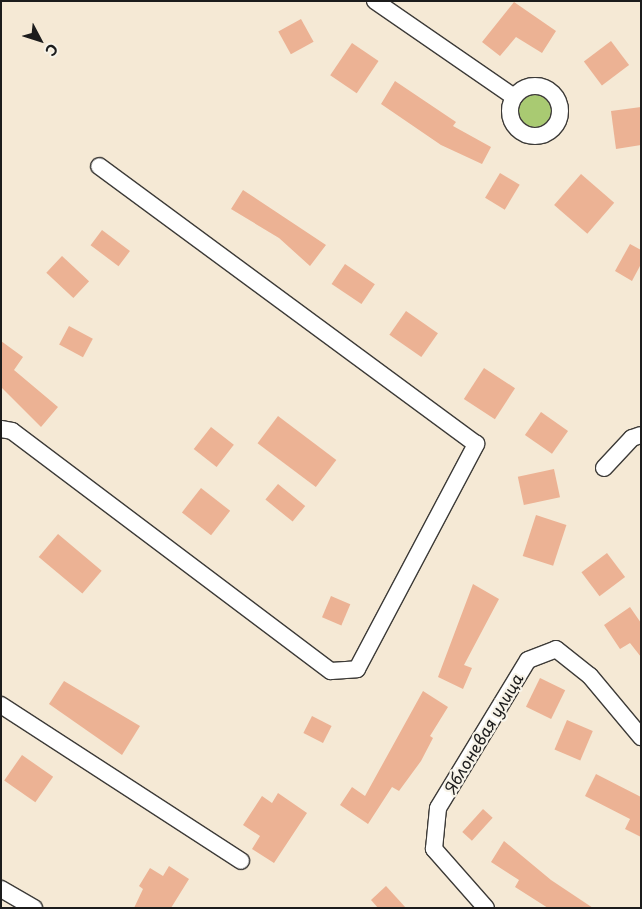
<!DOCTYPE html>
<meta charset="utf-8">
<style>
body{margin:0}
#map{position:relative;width:642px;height:909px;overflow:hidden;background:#f5e9d5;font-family:"Playpen Sans",sans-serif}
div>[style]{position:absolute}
.green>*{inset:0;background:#a9ca72}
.round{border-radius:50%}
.building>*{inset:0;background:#ecb294;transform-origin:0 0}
.roads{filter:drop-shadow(1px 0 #3d3b38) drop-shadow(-1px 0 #3d3b38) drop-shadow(0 1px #3d3b38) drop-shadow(0 -1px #3d3b38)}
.street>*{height:16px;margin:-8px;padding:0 8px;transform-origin:8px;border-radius:8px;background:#fff}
.street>.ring{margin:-8px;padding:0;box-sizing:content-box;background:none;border:16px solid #fff;border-radius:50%}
span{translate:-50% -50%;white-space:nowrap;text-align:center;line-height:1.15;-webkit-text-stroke:4.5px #f7f3e8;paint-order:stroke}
.street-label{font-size:16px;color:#1c1c1c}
.frame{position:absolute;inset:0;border:2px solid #1c1c1c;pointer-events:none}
.north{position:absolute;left:15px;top:15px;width:50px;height:50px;-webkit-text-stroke:4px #f7f3e8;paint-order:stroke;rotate:130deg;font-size:14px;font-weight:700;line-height:20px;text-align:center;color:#1c1c1c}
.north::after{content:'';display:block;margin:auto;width:18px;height:22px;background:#1c1c1c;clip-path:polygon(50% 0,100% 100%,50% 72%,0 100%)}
</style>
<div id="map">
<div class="green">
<div class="round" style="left:519px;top:95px;width:32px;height:32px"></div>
</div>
<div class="building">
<div style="clip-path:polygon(514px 2px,556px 31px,542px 53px,516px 37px,500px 56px,482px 42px)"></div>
<div style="left:301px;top:19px;width:26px;height:26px;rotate:61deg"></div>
<div style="left:611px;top:41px;width:30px;height:34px;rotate:53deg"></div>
<div style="left:352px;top:43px;width:32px;height:39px;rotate:34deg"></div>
<div style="clip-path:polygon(395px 81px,456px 122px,453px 126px,491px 147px,482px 164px,441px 145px,381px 104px)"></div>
<div style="clip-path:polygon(641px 107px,641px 145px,616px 149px,611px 111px)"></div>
<div style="left:500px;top:173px;width:23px;height:29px;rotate:31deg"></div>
<div style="left:581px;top:174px;width:44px;height:41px;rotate:41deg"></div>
<div style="clip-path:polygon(243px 190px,326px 245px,310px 266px,279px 238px,231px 209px)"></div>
<div style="left:102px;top:230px;width:35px;height:19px;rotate:37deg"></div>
<div style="clip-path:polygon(630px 244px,641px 250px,641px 264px,632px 281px,615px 271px)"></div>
<div style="left:62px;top:256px;width:37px;height:23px;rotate:43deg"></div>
<div style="left:345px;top:264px;width:36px;height:24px;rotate:34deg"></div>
<div style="left:406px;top:311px;width:39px;height:29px;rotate:35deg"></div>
<div style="left:69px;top:326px;width:27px;height:21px;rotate:28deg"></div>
<div style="clip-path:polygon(1px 341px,23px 357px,14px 370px,58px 407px,41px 427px,1px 387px)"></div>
<div style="left:484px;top:368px;width:37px;height:37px;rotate:33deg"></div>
<div style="left:541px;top:412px;width:33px;height:28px;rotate:35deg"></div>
<div style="left:278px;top:416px;width:73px;height:34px;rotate:37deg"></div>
<div style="left:211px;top:427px;width:29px;height:28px;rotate:38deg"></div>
<div style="left:554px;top:469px;width:29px;height:37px;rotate:78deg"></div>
<div style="left:278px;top:484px;width:35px;height:20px;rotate:39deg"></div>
<div style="left:201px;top:488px;width:37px;height:31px;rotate:38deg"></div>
<div style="left:536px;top:515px;width:32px;height:43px;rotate:18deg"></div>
<div style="left:58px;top:534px;width:57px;height:30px;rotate:40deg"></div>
<div style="left:607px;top:553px;width:30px;height:32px;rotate:53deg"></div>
<div style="clip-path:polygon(473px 584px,499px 599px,464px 665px,472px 668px,463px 689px,438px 677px)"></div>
<div style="left:331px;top:596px;width:21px;height:23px;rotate:23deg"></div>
<div style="clip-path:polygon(630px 607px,641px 623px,641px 657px,630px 643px,620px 649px,604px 625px)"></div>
<div style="left:540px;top:678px;width:28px;height:32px;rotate:26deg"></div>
<div style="clip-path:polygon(64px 681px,140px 726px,122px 755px,49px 704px)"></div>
<div style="clip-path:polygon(423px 691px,448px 707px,430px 736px,433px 738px,421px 761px,399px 791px,392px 787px,368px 824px,340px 805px,352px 787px,365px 796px)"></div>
<div style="left:312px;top:716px;width:22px;height:19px;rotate:27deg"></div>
<div style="left:567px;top:720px;width:28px;height:32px;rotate:23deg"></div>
<div style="left:22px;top:755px;width:38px;height:31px;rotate:35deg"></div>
<div style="clip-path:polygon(596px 774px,641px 797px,641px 837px,625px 829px,630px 819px,585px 796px)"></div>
<div style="clip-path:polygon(278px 793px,307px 813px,274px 863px,252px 849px,260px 836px,243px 825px,262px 796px,272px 803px)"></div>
<div style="left:483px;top:809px;width:13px;height:31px;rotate:42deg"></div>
<div style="clip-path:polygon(504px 841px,551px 880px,593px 908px,548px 908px,515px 887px,519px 880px,491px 862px)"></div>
<div style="clip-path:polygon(169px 866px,189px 879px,171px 908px,134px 908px,143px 889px,139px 886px,150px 868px,163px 876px)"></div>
<div style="clip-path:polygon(386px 886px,406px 908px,378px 908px,371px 900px)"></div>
</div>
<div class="roads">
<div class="street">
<div style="left:375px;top:1px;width:169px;rotate:34.6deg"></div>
<div class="ring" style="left:510px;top:86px;width:34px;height:34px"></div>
<div style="left:1px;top:429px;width:11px;rotate:10deg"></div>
<div style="left:12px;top:431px;width:399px;rotate:37deg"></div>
<div style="left:331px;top:671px;width:26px;rotate:-4deg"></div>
<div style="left:357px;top:669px;width:255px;rotate:-62.1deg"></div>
<div style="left:476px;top:444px;width:468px;rotate:-143.6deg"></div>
<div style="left:604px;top:468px;width:41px;rotate:-47deg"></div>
<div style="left:632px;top:438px;width:9px;rotate:-18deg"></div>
<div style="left:1px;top:705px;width:286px;rotate:33deg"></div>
<div style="left:1px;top:889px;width:38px;rotate:30deg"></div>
<div style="left:486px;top:908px;width:79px;rotate:-131.4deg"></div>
<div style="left:434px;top:849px;width:41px;rotate:-84.4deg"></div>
<div style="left:438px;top:808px;width:173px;rotate:-58.7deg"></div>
<div style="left:528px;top:660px;width:30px;rotate:-21deg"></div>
<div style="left:556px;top:649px;width:43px;rotate:38.5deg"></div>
<div style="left:590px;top:676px;width:80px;rotate:50.1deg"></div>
</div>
</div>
<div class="street-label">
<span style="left:483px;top:733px;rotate:-59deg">Яблоневая улица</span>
</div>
<div class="frame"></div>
<div class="north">С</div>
</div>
